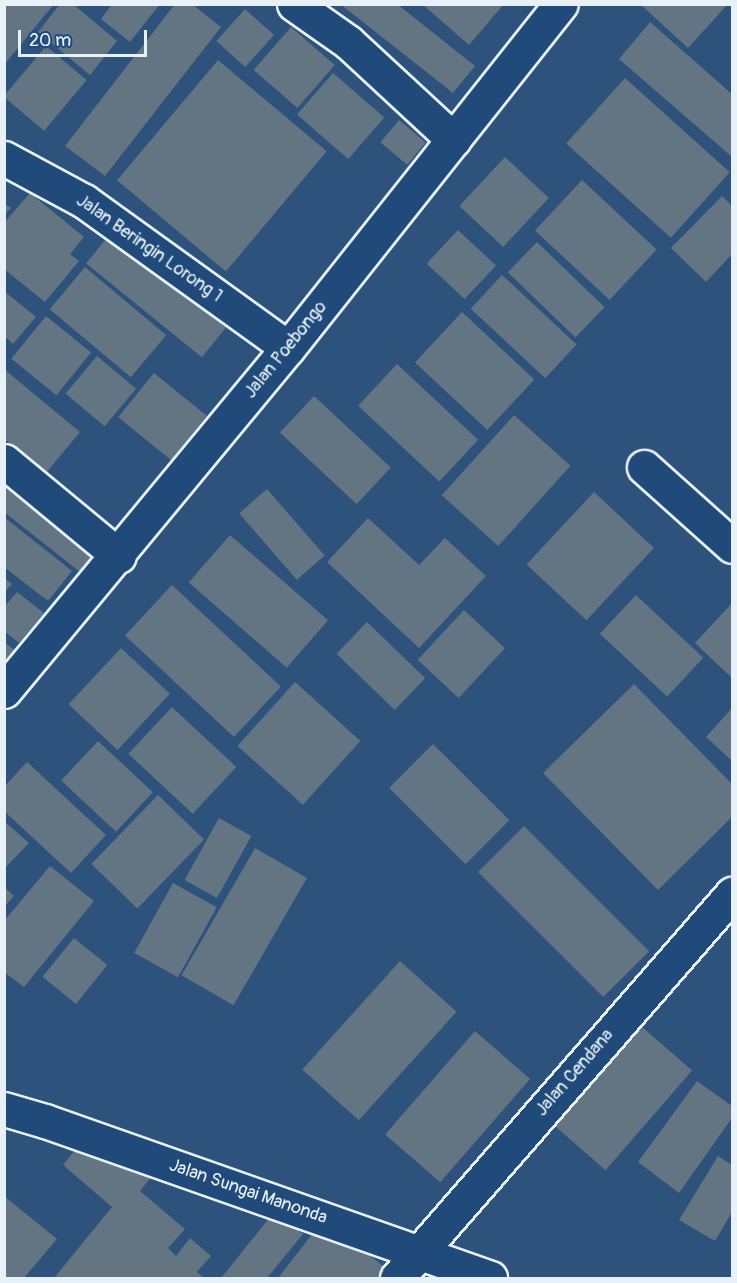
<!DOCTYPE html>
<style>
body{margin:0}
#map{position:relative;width:737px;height:1283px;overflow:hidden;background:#2d527c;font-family:Pangolin,sans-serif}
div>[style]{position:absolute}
.building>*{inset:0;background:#637483;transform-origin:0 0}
.roads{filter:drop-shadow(2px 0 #e8f1f8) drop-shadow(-2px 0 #e8f1f8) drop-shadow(0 2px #e8f1f8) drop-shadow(0 -2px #e8f1f8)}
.minor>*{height:33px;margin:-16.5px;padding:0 16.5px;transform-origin:16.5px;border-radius:16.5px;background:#1f4a7a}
.tertiary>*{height:33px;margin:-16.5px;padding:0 16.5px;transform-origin:16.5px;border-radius:16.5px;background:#1f4a7a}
.secondary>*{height:33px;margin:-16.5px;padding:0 16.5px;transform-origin:16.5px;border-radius:16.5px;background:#1f4a7a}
span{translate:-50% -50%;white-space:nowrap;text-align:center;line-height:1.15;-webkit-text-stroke:6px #1f4a7a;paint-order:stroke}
.street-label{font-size:18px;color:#e8f1f8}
.frame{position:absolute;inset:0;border:6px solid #e8f1f8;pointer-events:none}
.scale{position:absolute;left:18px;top:30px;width:129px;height:27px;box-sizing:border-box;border:3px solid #e8f1f8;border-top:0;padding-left:8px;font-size:18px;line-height:21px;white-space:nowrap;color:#e8f1f8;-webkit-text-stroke:4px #1f4a7a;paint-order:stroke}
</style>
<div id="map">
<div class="building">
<div style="clip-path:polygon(4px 4px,54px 4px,4px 65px)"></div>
<div style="clip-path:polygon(60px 4px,73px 4px,117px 41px,90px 75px,38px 32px)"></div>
<div style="clip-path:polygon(112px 4px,160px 4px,130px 42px,101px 19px)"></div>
<div style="clip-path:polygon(175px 4px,192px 4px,221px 27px,105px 176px,65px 146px)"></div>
<div style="clip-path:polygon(340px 4px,397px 4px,475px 66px,453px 93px)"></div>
<div style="clip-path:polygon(422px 4px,504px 4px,469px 45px)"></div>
<div style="clip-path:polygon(640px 4px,728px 4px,688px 48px)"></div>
<div style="left:245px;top:9px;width:39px;height:43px;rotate:42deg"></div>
<div style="clip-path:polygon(650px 22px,732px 94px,732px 157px,619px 59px)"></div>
<div style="left:291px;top:27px;width:58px;height:57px;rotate:41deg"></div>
<div style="left:46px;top:46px;width:53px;height:66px;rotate:40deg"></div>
<div style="left:218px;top:60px;width:142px;height:157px;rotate:40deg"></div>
<div style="left:333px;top:73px;width:68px;height:55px;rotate:41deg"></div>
<div style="left:625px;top:78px;width:141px;height:88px;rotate:42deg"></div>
<div style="left:399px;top:120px;width:35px;height:29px;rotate:40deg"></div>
<div style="left:505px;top:157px;width:60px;height:67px;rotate:43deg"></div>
<div style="left:582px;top:180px;width:102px;height:69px;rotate:43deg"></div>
<div style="clip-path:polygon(30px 193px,84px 237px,70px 254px,79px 261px,45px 302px,4px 269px,4px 223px)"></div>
<div style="clip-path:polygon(722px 196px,732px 206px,732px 254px,706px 282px,671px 248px)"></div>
<div style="clip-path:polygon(4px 203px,11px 208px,4px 215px)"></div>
<div style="left:458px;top:230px;width:52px;height:46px;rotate:43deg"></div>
<div style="left:110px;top:234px;width:149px;height:38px;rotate:39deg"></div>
<div style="left:537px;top:242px;width:94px;height:42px;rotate:44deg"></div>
<div style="left:85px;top:267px;width:106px;height:55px;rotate:40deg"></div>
<div style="left:502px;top:275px;width:102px;height:46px;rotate:43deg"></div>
<div style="clip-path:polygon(4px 291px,36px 317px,13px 344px,4px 336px)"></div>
<div style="left:462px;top:312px;width:99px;height:69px;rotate:43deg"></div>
<div style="left:46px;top:316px;width:58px;height:55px;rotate:39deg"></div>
<div style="left:97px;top:356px;width:51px;height:49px;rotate:40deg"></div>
<div style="left:397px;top:364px;width:111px;height:57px;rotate:43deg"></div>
<div style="clip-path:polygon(4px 369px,80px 432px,46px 473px,4px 439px)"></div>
<div style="left:154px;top:373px;width:68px;height:57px;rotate:39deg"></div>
<div style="left:314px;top:396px;width:105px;height:50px;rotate:43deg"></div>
<div style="left:514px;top:415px;width:76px;height:108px;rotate:42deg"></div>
<div style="clip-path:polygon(4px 465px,103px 543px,80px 572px,4px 512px)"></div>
<div style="left:267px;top:489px;width:88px;height:37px;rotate:49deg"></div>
<div style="left:594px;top:492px;width:82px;height:99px;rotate:43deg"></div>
<div style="clip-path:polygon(4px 517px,72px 571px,48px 601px,4px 567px)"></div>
<div style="clip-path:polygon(368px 518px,419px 565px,445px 538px,486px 576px,419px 648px,327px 562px)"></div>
<div style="left:230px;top:535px;width:130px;height:63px;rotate:41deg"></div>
<div style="clip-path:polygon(4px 578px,12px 584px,4px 593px)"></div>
<div style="left:172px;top:585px;width:149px;height:69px;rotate:43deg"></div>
<div style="clip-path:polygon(17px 592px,44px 613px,19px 643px,4px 631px,4px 607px)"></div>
<div style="left:636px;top:595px;width:92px;height:53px;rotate:43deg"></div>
<div style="clip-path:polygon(732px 603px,732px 678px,695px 643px)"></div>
<div style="left:464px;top:610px;width:56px;height:68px;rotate:43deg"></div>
<div style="left:367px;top:622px;width:81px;height:44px;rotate:44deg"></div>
<div style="clip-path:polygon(4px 642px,15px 650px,4px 662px)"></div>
<div style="left:121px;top:648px;width:67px;height:77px;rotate:43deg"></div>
<div style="left:295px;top:682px;width:88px;height:86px;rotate:42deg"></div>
<div style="clip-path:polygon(634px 684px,732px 784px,732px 817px,658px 890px,543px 773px)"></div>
<div style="left:172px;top:707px;width:88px;height:64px;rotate:43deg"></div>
<div style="clip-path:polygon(732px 708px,732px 761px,706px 737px)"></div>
<div style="left:98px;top:741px;width:75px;height:54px;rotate:43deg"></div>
<div style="left:433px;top:744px;width:108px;height:62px;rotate:45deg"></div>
<div style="clip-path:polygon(27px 762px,106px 835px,71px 873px,4px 811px,4px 787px)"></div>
<div style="left:158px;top:795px;width:64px;height:96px;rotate:44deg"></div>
<div style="left:219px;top:818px;width:37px;height:71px;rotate:29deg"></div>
<div style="clip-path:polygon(4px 821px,29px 843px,4px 869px)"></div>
<div style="left:524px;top:826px;width:177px;height:65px;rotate:45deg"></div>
<div style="left:255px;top:848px;width:60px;height:147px;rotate:30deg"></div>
<div style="clip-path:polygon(50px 866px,94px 901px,24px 987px,4px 972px,4px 921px)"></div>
<div style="left:173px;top:883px;width:50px;height:80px;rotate:29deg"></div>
<div style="clip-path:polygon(4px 887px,14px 896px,4px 907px)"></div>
<div style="left:74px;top:938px;width:43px;height:50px;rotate:39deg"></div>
<div style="left:400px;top:961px;width:76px;height:146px;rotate:42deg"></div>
<div style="left:634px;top:1020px;width:77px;height:132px;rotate:41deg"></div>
<div style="left:475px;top:1031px;width:73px;height:137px;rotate:41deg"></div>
<div style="clip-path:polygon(697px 1081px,732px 1106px,732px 1118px,679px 1193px,638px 1162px)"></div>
<div style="clip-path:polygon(84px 1139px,160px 1166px,140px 1191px,185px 1229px,168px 1248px,176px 1256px,190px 1238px,211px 1256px,197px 1272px,204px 1278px,54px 1278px,112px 1207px,63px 1165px)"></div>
<div style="clip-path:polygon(718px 1156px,732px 1165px,732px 1212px,715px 1241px,679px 1220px)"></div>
<div style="clip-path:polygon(4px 1196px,57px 1239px,24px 1278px,4px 1278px)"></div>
<div style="clip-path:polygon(275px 1211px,303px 1234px,267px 1278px,221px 1278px)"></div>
<div style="clip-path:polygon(324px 1219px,388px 1270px,381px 1278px,278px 1278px)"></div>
</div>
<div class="roads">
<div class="minor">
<div style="left:294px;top:4px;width:66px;rotate:35.1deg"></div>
<div style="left:348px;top:42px;width:144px;rotate:42.8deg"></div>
<div style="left:4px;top:158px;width:91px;rotate:28.3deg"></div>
<div style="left:84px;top:201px;width:251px;rotate:35.8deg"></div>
<div style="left:4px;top:461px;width:149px;rotate:39.6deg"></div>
<div style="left:644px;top:467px;width:118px;rotate:41.9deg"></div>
<div style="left:397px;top:1278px;width:510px;rotate:-48.9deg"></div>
</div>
<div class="tertiary">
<div style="left:4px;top:1109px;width:43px;rotate:16.3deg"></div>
<div style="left:45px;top:1121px;width:472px;rotate:19.4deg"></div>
</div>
<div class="secondary">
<div style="left:4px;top:691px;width:445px;rotate:-50.4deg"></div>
<div style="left:288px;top:348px;width:439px;rotate:-51.6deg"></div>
</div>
</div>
<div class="street-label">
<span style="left:149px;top:249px;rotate:35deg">Jalan Beringin Lorong 1</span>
<span style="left:286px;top:350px;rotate:-51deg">Jalan Poebongo</span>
<span style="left:575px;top:1073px;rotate:-49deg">Jalan Cendana</span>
<span style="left:248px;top:1192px;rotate:19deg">Jalan Sungai Manonda</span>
</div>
<div class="frame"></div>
<div class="scale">20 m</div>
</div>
